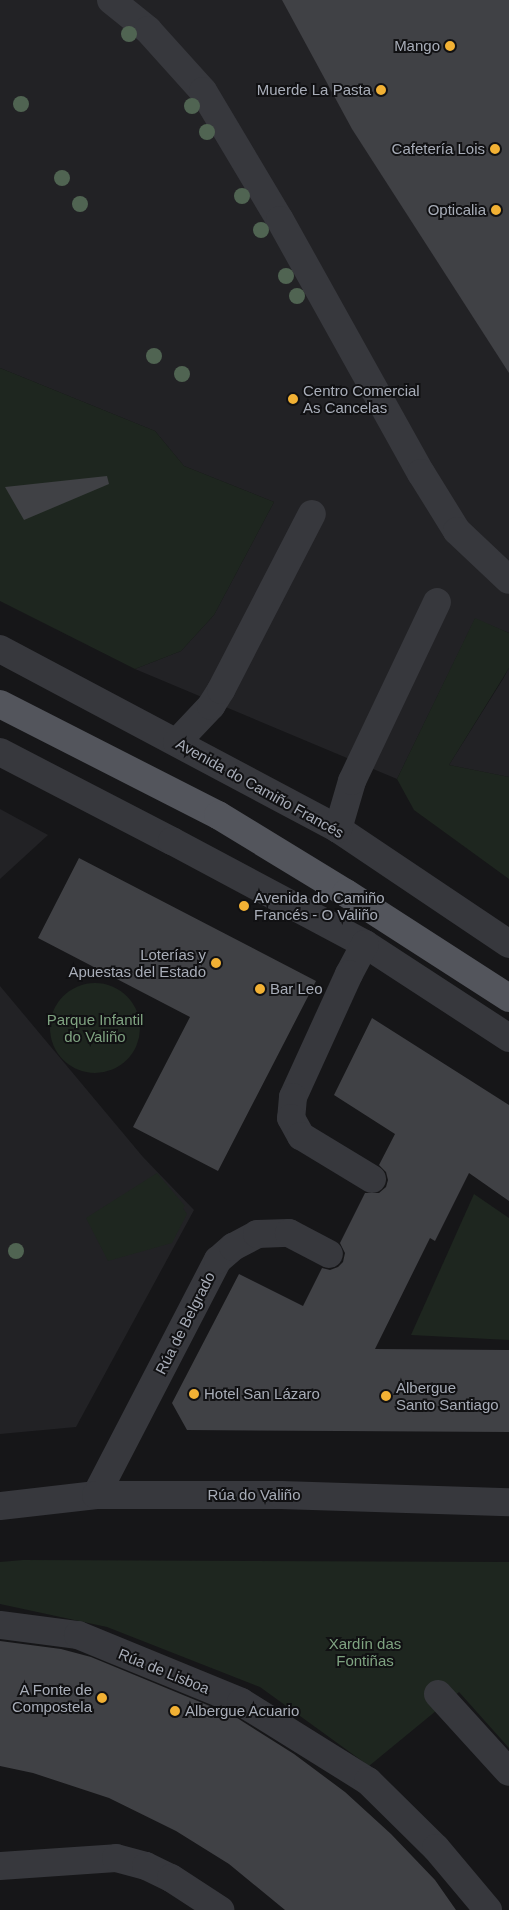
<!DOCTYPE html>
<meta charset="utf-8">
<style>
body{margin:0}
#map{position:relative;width:509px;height:1910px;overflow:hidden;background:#161618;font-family:Helvetica,sans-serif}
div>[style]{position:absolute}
.built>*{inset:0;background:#222225}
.green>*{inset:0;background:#1e261f}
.round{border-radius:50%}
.building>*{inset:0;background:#404145}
.minor>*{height:28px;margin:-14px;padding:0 14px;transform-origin:14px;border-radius:14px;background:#37383d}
.major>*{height:28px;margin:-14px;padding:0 14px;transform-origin:14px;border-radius:14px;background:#53555c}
.trees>*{width:16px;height:16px;margin:-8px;border-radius:50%;background:#506452}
.dots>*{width:14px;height:14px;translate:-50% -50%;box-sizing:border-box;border:2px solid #111113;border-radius:50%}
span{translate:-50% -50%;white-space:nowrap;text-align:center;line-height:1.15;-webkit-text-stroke:4px #111113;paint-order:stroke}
.poi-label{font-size:15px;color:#a8adb8}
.right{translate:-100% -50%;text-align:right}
.left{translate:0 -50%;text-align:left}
.street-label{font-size:15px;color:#a8adb8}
.park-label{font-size:15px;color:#7fa381}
</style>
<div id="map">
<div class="built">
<div style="clip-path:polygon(0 0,509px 0,509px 633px,475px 619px,397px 779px,135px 669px,181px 651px,214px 615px,274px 502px,184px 466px,155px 431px,0 368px)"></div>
<div style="clip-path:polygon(509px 668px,509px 777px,449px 765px,503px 679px)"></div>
<div style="clip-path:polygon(0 809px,48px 835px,0 879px)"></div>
<div style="clip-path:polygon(0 986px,143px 1157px,194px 1210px,76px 1427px,0 1434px)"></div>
</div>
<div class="green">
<div style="clip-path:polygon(0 368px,155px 431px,184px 466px,274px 502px,214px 615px,181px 651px,135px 669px,0 601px)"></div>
<div style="clip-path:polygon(475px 618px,509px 633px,509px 668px,449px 765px,509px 777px,509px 879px,414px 810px,397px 779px)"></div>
<div class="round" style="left:50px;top:983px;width:90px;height:90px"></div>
<div style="clip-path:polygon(157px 1173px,185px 1206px,183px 1208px,187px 1214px,172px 1243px,108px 1261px,86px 1218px)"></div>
<div style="clip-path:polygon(474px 1194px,509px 1218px,509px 1340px,411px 1335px)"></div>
<div style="clip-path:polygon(23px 1560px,509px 1562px,509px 1748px,459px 1692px,369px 1766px,260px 1687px,107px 1627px,0 1604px,0 1562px)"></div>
</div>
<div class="building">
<div style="clip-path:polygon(282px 0,509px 0,509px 373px,352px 129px)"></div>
<div style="clip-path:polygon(107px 476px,109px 484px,24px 520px,5px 487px)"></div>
<div style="clip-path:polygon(79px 858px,316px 981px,218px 1171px,133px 1127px,190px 1017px,38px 938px)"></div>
<div style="clip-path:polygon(372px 1018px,509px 1105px,509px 1201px,469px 1173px,435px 1241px,430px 1238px,375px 1349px,509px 1350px,509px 1432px,187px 1430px,172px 1403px,239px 1274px,303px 1306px,322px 1268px,330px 1270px,338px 1267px,343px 1262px,345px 1253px,340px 1243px,365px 1193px,379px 1193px,386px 1187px,388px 1180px,386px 1172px,379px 1165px,395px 1134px,334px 1095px)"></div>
<div style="clip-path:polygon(0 1641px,61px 1649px,91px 1657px,234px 1716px,294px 1754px,345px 1792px,391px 1834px,435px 1880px,456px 1910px,285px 1910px,229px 1864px,176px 1831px,109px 1798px,33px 1773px,0 1766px)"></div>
</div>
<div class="minor">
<div style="left:111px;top:0;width:48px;rotate:39deg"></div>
<div style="left:148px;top:30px;width:82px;rotate:48deg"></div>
<div style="left:203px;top:91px;width:150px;rotate:59.2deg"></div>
<div style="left:280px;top:220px;width:290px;rotate:60.9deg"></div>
<div style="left:421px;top:473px;width:68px;rotate:58.2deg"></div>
<div style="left:457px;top:531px;width:71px;rotate:43.3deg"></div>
<div style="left:0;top:649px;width:383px;rotate:28deg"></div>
<div style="left:338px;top:829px;width:206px;rotate:33.9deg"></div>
<div style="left:177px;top:742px;width:50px;rotate:-46.6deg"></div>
<div style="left:211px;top:706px;width:19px;rotate:-58deg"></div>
<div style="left:221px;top:690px;width:198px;rotate:-62.7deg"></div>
<div style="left:0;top:752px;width:194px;rotate:27.4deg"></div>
<div style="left:172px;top:841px;width:219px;rotate:28.1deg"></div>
<div style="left:365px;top:944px;width:172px;rotate:33.1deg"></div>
<div style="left:338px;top:829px;width:50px;rotate:-73.7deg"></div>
<div style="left:352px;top:781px;width:198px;rotate:-64.6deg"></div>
<div style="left:365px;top:944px;width:34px;rotate:118deg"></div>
<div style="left:349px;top:974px;width:135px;rotate:114.5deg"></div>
<div style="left:293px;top:1097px;width:21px;rotate:95deg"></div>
<div style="left:291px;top:1118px;width:21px;rotate:61deg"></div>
<div style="left:301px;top:1136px;width:83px;rotate:31.2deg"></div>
<div style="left:96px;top:1495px;width:265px;rotate:-62.6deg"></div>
<div style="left:218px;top:1260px;width:20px;rotate:-41deg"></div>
<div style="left:233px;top:1247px;width:27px;rotate:-28deg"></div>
<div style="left:257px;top:1234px;width:32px;rotate:-2deg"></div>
<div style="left:289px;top:1233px;width:45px;rotate:27.7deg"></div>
<div style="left:0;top:1506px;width:97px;rotate:-6.5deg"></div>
<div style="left:96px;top:1495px;width:185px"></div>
<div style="left:281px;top:1495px;width:228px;rotate:1.8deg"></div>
<div style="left:0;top:1625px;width:79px;rotate:7.3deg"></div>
<div style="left:78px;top:1635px;width:176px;rotate:22.3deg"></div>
<div style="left:241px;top:1702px;width:150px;rotate:31.9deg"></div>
<div style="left:368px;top:1781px;width:95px;rotate:44.6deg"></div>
<div style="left:436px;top:1848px;width:81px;rotate:50deg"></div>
<div style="left:438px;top:1694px;width:105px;rotate:47.7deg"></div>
<div style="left:0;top:1866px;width:116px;rotate:-3.9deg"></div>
<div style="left:116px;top:1858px;width:31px;rotate:15deg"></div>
<div style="left:146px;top:1866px;width:28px;rotate:26deg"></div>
<div style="left:171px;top:1878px;width:59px;rotate:33.1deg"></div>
</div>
<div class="major">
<div style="left:0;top:704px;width:245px;rotate:27deg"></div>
<div style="left:218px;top:815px;width:150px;rotate:31.4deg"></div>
<div style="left:346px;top:893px;width:194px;rotate:32.8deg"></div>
</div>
<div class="trees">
<div style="left:129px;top:34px"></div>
<div style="left:21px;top:104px"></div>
<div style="left:192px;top:106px"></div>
<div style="left:207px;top:132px"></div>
<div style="left:62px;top:178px"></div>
<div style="left:242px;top:196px"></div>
<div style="left:80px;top:204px"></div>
<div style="left:261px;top:230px"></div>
<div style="left:286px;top:276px"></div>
<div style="left:297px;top:296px"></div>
<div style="left:154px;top:356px"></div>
<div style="left:182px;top:374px"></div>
<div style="left:16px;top:1251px"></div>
</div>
<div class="dots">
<div style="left:450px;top:46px;background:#f2b134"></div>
<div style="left:381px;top:90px;background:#f2b134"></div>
<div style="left:495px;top:149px;background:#f2b134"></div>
<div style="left:496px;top:210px;background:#f2b134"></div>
<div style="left:293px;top:399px;background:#f2b134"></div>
<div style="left:244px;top:906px;background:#f2b134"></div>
<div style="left:216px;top:963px;background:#f2b134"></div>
<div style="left:260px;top:989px;background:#f2b134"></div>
<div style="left:194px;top:1394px;background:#f2b134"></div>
<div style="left:386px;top:1396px;background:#f2b134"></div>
<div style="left:102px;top:1698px;background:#f2b134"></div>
<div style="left:175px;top:1711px;background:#f2b134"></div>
</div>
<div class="poi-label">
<span class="right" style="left:440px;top:46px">Mango</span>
<span class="right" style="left:371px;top:90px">Muerde La Pasta</span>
<span class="right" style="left:485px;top:149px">Cafetería Lois</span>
<span class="right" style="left:486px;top:210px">Opticalia</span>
<span class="left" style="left:303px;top:399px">Centro Comercial<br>As Cancelas</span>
<span class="left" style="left:254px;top:906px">Avenida do Camiño<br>Francés - O Valiño</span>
<span class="right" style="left:206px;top:963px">Loterías y<br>Apuestas del Estado</span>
<span class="left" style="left:270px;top:989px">Bar Leo</span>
<span class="left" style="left:396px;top:1396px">Albergue<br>Santo Santiago</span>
<span class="left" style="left:204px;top:1394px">Hotel San Lázaro</span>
<span class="right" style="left:92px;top:1698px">A Fonte de<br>Compostela</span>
<span class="left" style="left:185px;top:1711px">Albergue Acuario</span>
</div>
<div class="street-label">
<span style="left:260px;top:788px;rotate:29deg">Avenida do Camiño Francés</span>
<span style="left:185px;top:1323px;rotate:-63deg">Rúa de Belgrado</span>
<span style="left:254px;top:1495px">Rúa do Valiño</span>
<span style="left:164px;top:1671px;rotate:22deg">Rúa de Lisboa</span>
</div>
<div class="park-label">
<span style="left:95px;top:1028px">Parque Infantil<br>do Valiño</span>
<span style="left:365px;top:1652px">Xardín das<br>Fontiñas</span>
</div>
</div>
